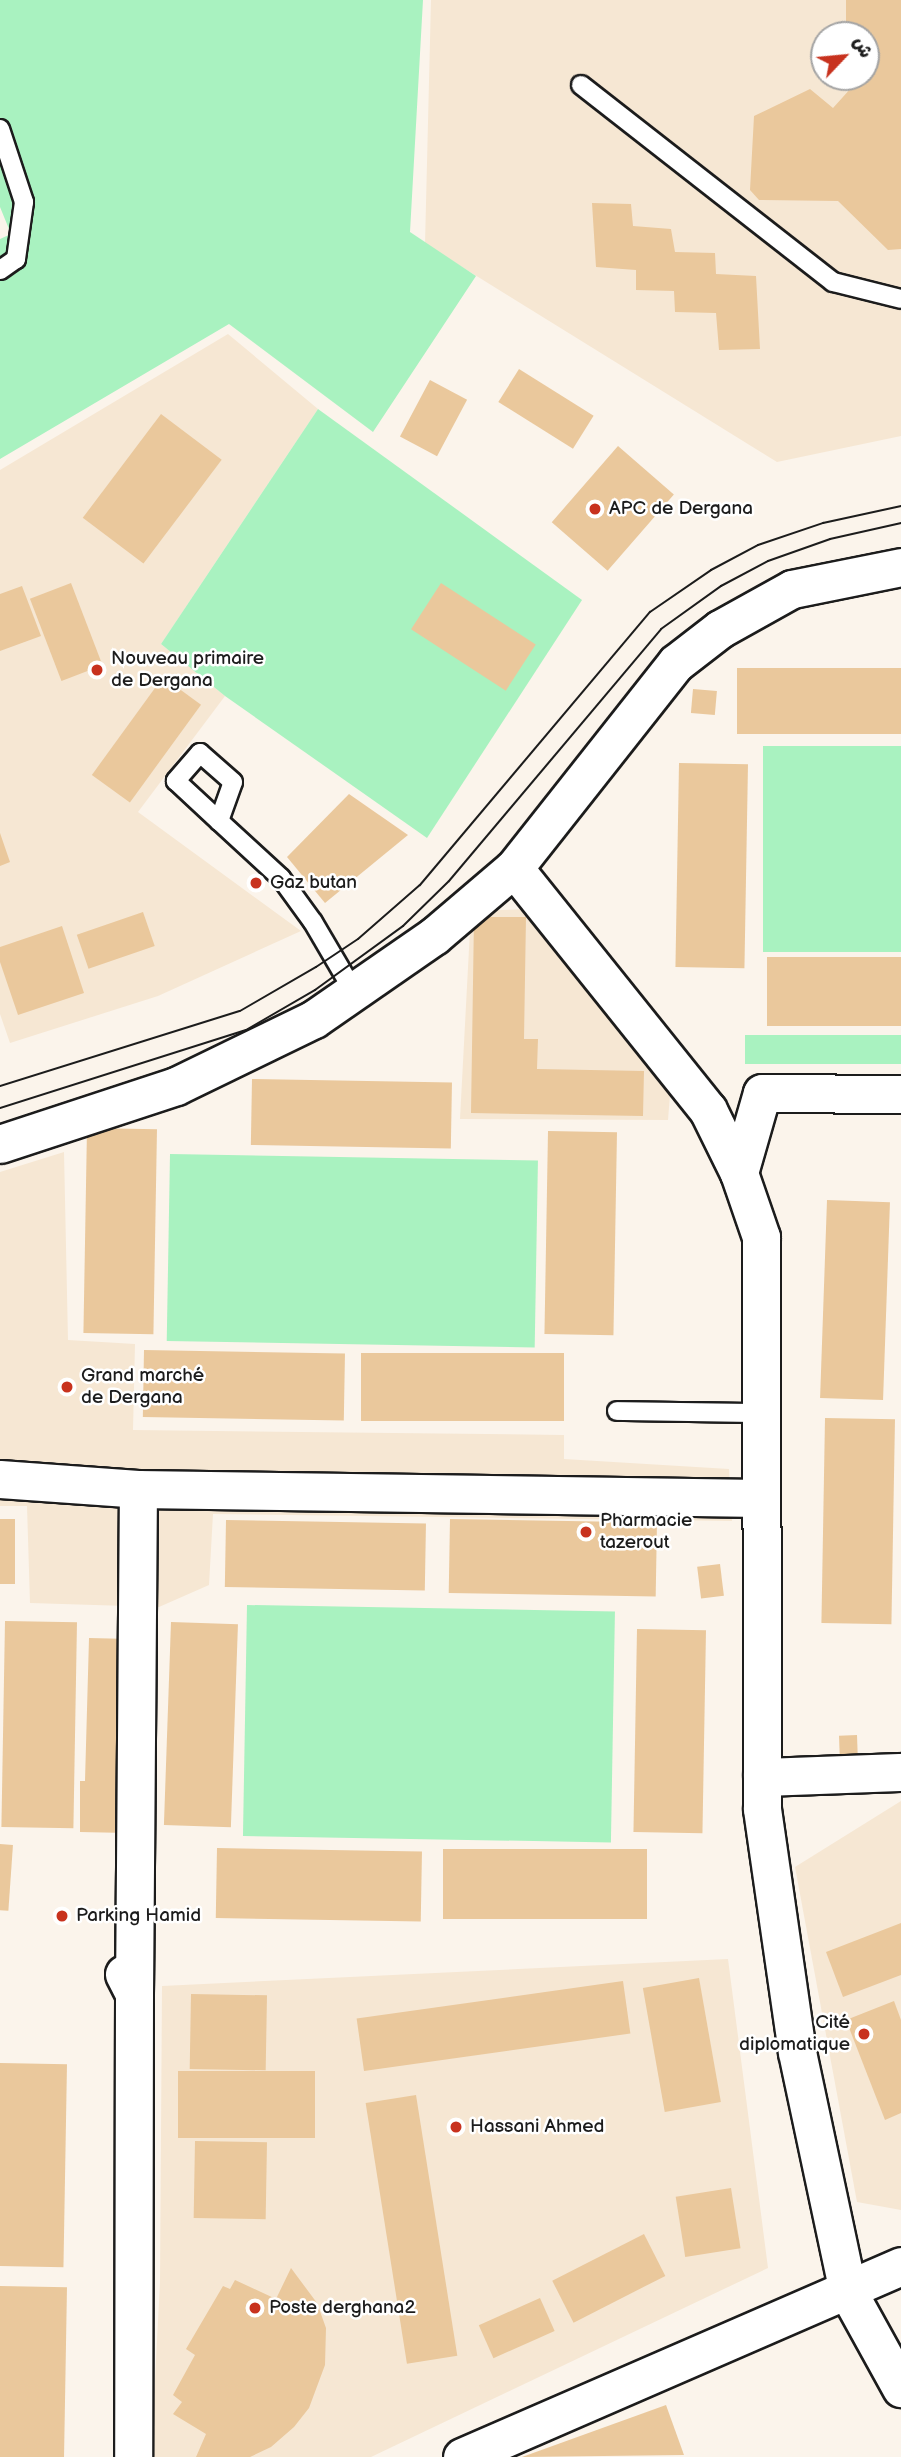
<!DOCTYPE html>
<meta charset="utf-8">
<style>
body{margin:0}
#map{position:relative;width:901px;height:2457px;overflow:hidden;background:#fbf4eb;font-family:"Balsamiq Sans","Playpen Sans Arabic",sans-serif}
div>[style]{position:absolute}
.built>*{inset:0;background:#f6e7d3}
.green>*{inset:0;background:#a9f2c0;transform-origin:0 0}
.building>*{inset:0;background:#eac89c;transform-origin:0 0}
.roads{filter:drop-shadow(2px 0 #1c1c1c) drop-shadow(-2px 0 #1c1c1c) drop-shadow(0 2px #1c1c1c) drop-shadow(0 -2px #1c1c1c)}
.lane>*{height:18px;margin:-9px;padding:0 9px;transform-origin:9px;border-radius:9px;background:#fff}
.street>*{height:37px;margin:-18.5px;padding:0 18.5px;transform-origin:18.5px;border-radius:18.5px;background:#fff}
.tram>*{height:2px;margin:-1px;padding:0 1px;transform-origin:1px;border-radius:1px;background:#1c1c1c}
.dots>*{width:19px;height:19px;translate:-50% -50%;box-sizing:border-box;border:4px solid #fff;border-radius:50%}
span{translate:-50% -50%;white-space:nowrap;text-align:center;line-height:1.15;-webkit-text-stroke:5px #fff;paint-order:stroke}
.poi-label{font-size:19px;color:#1c1c1c}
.left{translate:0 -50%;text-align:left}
.right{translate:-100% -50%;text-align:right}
.north{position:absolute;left:810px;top:21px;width:70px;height:70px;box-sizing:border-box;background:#fff;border:2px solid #a4a4a4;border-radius:50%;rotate:64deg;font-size:19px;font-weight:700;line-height:28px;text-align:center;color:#1c1c1c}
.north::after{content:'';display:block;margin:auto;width:24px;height:32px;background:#c8321e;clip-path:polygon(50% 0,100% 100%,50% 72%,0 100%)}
</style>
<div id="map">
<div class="built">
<div style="clip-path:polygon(evenodd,431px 0,901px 0,901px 436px,777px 462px,425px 244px,431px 0,824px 35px,866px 35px,866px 77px,824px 77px,824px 35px)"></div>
<div style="clip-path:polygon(228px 334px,318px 409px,161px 644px,225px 696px,138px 812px,301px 931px,158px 996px,10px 1043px,0 1014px,0 470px)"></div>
<div style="clip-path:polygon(531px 909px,671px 1082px,668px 1120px,460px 1119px,471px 911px)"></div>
<div style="clip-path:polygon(64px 1152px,68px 1340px,135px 1344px,133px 1430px,564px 1435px,564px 1459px,729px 1469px,732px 1521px,213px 1514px,209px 1585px,159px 1607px,30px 1603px,27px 1506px,0 1506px,0 1172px)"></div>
<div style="clip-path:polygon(901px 1801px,901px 2210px,857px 2202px,795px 1867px)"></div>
<div style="clip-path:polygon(728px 1959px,768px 2268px,371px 2457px,151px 2457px,160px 2282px,162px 1986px)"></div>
</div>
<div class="green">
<div style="clip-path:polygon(0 0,423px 0,410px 232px,476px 276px,373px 432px,229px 324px,0 459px,0 239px,11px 234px,0 207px)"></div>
<div style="clip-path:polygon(318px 409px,582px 600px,427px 838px,225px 696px,161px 644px)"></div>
<div style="left:901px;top:746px;width:206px;height:138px;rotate:90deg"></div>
<div style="left:901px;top:1035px;width:29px;height:156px;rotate:90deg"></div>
<div style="left:170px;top:1154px;width:368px;height:187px;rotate:1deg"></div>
<div style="left:247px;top:1605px;width:368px;height:231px;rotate:1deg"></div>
</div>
<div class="building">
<div style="clip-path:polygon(846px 0,901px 0,901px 249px,888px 250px,838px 201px,759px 200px,750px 190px,754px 116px,810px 89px,833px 108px,861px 77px,866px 77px,866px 71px,874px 62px,866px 63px,866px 35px,846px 35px)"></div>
<div style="clip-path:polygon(592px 203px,631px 204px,633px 226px,671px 229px,675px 252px,715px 253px,716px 274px,756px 276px,760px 349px,719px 350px,716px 313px,675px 312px,674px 291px,636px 290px,636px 270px,596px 267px)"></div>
<div style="left:519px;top:369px;width:88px;height:39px;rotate:32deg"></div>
<div style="left:430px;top:380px;width:42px;height:64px;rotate:28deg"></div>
<div style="left:161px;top:414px;width:76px;height:130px;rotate:37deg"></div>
<div style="left:618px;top:446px;width:74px;height:101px;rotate:41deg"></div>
<div style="left:71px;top:583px;width:88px;height:44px;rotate:69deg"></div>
<div style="left:441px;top:583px;width:113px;height:55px;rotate:33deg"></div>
<div style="clip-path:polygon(22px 586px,41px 636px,0 651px,0 594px)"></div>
<div style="left:737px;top:668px;width:164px;height:66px"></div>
<div style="left:163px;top:677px;width:47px;height:121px;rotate:36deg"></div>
<div style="left:693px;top:689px;width:24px;height:24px;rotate:5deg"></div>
<div style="left:679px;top:763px;width:69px;height:204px;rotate:1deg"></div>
<div style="clip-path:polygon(349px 794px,408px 835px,325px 903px,287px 857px)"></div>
<div style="clip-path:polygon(0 833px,10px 862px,0 866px)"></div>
<div style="left:143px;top:912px;width:36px;height:70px;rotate:71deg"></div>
<div style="clip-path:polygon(474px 917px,526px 917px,524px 1039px,538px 1039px,537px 1069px,644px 1071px,643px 1116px,471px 1113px)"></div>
<div style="clip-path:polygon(62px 926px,84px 993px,18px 1015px,0 962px,0 947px)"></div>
<div style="left:767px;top:957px;width:134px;height:69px"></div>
<div style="left:252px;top:1079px;width:200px;height:66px;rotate:1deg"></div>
<div style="left:87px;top:1128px;width:70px;height:205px;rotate:1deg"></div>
<div style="left:548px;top:1131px;width:69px;height:203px;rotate:1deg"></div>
<div style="left:827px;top:1200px;width:63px;height:198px;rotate:2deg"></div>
<div style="left:144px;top:1350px;width:201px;height:67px;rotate:1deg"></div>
<div style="left:361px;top:1353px;width:203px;height:68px"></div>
<div style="left:825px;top:1418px;width:70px;height:205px;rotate:1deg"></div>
<div style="left:0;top:1519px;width:15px;height:65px"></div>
<div style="left:450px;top:1519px;width:207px;height:74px;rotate:1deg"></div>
<div style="left:226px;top:1520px;width:200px;height:67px;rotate:1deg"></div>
<div style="left:720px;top:1564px;width:32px;height:23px;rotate:83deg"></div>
<div style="left:5px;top:1621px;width:72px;height:206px;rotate:1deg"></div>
<div style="left:171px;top:1622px;width:67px;height:203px;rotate:2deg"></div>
<div style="left:637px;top:1629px;width:69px;height:203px;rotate:1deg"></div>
<div style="clip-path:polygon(89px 1638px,130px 1639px,128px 1833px,80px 1832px,80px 1781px,85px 1781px)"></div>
<div style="left:857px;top:1735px;width:31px;height:18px;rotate:88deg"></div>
<div style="left:0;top:1844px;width:13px;height:66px;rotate:4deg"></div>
<div style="left:217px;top:1848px;width:205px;height:70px;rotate:1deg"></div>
<div style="left:443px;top:1849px;width:204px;height:70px"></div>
<div style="clip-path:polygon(901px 1923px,901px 1975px,843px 1997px,826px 1952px)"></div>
<div style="left:699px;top:1978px;width:126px;height:57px;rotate:80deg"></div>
<div style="left:623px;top:1981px;width:53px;height:269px;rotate:82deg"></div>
<div style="left:191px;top:1994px;width:76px;height:75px;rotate:1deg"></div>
<div style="clip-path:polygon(894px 2001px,901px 2020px,901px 2113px,885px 2120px,846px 2020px)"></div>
<div style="left:0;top:2063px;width:67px;height:203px;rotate:1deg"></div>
<div style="left:178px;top:2071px;width:137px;height:67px"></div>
<div style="left:416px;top:2095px;width:264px;height:51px;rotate:81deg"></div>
<div style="left:195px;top:2141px;width:72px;height:77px;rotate:1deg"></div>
<div style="left:731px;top:2188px;width:61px;height:56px;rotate:81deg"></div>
<div style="left:644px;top:2234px;width:47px;height:103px;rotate:63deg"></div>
<div style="clip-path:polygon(291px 2268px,317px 2303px,326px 2328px,325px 2365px,309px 2408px,294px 2427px,271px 2447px,250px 2457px,196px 2457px,206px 2434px,173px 2414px,182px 2402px,173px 2395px,195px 2355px,186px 2349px,223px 2286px,230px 2289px,235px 2280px,276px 2299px)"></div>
<div style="left:0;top:2286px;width:67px;height:171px;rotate:1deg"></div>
<div style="left:540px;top:2298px;width:36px;height:67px;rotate:66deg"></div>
<div style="clip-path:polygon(666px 2405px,684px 2455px,522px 2457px)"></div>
</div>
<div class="roads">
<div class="lane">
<div style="left:581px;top:85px;width:320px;rotate:38deg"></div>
<div style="left:833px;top:282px;width:70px;rotate:14deg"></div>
<div style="left:0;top:129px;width:77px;rotate:71.8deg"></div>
<div style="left:24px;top:202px;width:58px;rotate:98deg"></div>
<div style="left:16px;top:259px;width:19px;rotate:145deg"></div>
<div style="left:219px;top:821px;width:41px;rotate:-70.3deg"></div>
<div style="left:233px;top:782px;width:44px;rotate:-138.7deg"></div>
<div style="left:200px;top:753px;width:37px;rotate:131deg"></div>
<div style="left:176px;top:781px;width:59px;rotate:42.9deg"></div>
<div style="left:219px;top:821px;width:84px;rotate:42.6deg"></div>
<div style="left:281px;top:878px;width:54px;rotate:54deg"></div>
<div style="left:313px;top:922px;width:81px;rotate:59.6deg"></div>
<div style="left:617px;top:1411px;width:144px;rotate:0.8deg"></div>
</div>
<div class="street">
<div style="left:514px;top:868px;width:310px;rotate:51.3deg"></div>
<div style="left:708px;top:1110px;width:70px;rotate:63.8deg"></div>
<div style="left:739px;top:1173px;width:68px;rotate:71deg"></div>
<div style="left:761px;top:1237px;width:572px;rotate:89.9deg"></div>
<div style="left:762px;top:1809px;width:246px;rotate:81.8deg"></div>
<div style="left:797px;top:2052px;width:245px;rotate:78deg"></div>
<div style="left:848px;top:2292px;width:110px;rotate:61.1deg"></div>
<div style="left:0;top:1144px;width:185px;rotate:-18.2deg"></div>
<div style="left:176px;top:1086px;width:153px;rotate:-25.9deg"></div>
<div style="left:314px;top:1019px;width:146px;rotate:-34.7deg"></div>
<div style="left:434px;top:936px;width:105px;rotate:-40.4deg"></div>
<div style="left:514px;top:868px;width:261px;rotate:-51.7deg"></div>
<div style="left:676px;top:663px;width:56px;rotate:-37.7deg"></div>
<div style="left:720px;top:629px;width:82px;rotate:-29.1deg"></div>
<div style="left:792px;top:589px;width:111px;rotate:-11.4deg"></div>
<div style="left:739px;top:1173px;width:83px;rotate:-74deg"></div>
<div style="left:762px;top:1093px;width:139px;rotate:0.4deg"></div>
<div style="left:0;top:1479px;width:138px;rotate:4.1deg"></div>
<div style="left:138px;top:1489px;width:623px;rotate:0.83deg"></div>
<div style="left:762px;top:1777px;width:139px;rotate:-2.1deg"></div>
<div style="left:124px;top:1974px;width:22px;rotate:63deg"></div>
<div style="left:134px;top:1994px;width:463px;rotate:90.1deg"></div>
<div style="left:134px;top:1994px;width:505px;rotate:-89.55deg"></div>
<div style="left:462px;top:2457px;width:479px;rotate:-23.5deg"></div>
</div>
</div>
<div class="tram">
<div style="left:0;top:1086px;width:251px;rotate:-17.4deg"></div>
<div style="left:240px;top:1011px;width:88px;rotate:-30.1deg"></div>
<div style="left:316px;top:967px;width:50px;rotate:-33.7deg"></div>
<div style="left:358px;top:939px;width:82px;rotate:-41.1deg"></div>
<div style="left:420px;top:885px;width:357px;rotate:-49.9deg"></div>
<div style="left:650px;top:612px;width:74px;rotate:-34.5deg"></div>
<div style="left:711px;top:570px;width:53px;rotate:-28deg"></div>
<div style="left:758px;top:545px;width:69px;rotate:-18.7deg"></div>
<div style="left:823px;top:523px;width:80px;rotate:-12.3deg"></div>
<div style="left:0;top:1108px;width:258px;rotate:-17.6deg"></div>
<div style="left:246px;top:1030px;width:80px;rotate:-30.1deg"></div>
<div style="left:315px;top:990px;width:109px;rotate:-36deg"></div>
<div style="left:403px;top:926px;width:64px;rotate:-44.4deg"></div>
<div style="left:449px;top:881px;width:329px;rotate:-49.9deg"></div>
<div style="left:661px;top:629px;width:74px;rotate:-35.6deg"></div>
<div style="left:721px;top:586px;width:53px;rotate:-28deg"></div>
<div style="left:768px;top:561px;width:66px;rotate:-19.5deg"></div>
<div style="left:830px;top:539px;width:73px;rotate:-12.7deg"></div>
</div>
<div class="dots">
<div style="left:595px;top:509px;background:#c8321e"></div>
<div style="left:97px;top:670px;background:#c8321e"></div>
<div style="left:256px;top:883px;background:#c8321e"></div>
<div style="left:67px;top:1387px;background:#c8321e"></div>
<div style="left:586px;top:1532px;background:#c8321e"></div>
<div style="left:62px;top:1916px;background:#c8321e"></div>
<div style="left:864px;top:2034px;background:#c8321e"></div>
<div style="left:456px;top:2127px;background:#c8321e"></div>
<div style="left:255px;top:2308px;background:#c8321e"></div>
</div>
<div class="poi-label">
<span class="left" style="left:609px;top:509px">APC de Dergana</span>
<span class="left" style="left:111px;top:670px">Nouveau primaire<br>de Dergana</span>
<span class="left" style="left:270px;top:883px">Gaz butan</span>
<span class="left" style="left:81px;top:1387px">Grand marché<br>de Dergana</span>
<span class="left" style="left:600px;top:1532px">Pharmacie<br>tazerout</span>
<span class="left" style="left:76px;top:1916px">Parking Hamid</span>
<span class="right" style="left:850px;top:2034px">Cité<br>diplomatique</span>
<span class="left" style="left:470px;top:2127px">Hassani Ahmed</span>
<span class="left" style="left:269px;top:2308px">Poste derghana2</span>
</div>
<div class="north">ش</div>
</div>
